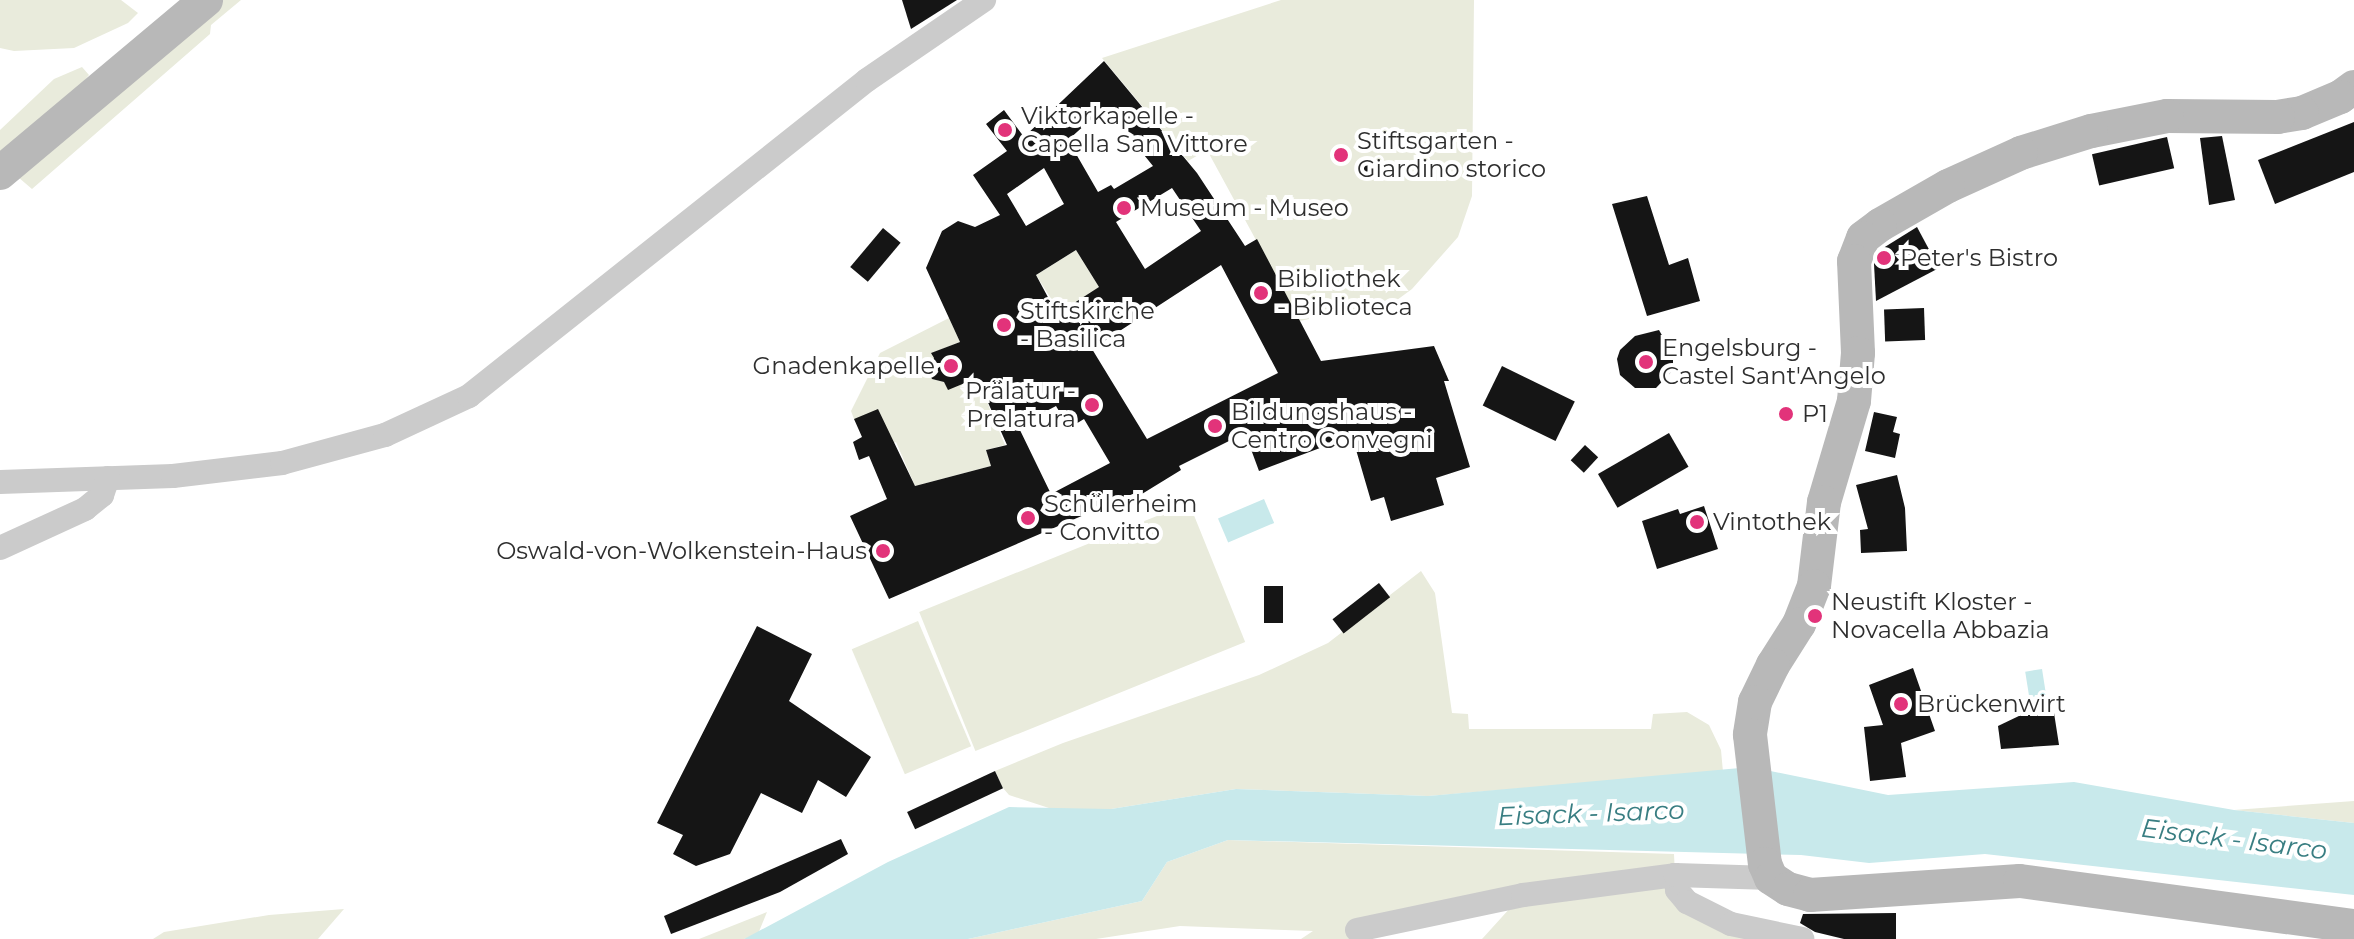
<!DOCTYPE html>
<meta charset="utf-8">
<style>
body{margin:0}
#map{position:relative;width:2354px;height:939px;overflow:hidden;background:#fff;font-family:Montserrat,sans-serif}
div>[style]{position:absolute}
.green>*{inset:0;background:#e9ebdc;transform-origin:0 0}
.water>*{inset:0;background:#c8e9eb;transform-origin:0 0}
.building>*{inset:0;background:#151515;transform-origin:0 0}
.round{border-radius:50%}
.street>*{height:24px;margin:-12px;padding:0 12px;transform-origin:12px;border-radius:12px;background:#cbcbcb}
.secondary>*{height:34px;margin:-17px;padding:0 17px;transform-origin:17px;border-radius:17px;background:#b8b8b8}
.dots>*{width:22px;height:22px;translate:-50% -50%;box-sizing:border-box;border:4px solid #fff;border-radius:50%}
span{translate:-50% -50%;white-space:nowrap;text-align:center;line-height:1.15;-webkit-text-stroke:8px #fff;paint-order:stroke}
.poi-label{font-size:24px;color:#2e2e2e}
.left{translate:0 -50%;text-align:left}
.right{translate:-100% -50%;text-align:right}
.water-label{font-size:26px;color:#397e82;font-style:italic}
</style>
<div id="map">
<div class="green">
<div style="clip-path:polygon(0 0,121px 0,138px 13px,128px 23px,74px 48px,14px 51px,0 48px)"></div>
<div style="clip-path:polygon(222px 0,241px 0,211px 25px,210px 34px,32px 189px,18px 177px)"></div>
<div style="clip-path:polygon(1281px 0,1474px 0,1472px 196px,1458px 237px,1412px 289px,1397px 300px,1300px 321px,1207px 150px,1188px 161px,1102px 58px)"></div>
<div style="clip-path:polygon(82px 67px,89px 75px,79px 87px,0 153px,0 130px,54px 79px)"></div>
<div style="left:1076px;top:250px;width:44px;height:47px;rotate:58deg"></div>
<div style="clip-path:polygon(949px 318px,960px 342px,932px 353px,935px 361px,929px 373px,932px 379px,944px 382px,948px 389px,977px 378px,1005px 445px,986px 450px,991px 466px,915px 486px,896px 442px,892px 444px,854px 419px,851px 411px,880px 353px)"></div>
<div style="left:1189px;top:503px;width:150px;height:291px;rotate:68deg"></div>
<div style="clip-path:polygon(1421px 571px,1435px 593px,1452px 713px,1468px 714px,1469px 729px,1651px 729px,1653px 714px,1687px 712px,1709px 725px,1721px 750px,1723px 772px,1428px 796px,1236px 789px,1111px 809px,1052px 809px,1009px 795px,1003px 788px,995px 771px,1063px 743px,1259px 675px,1328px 643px)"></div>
<div style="left:918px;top:621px;width:136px;height:72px;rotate:67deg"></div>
<div style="clip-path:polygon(2354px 801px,2354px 823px,2234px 810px)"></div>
<div style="clip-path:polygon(1228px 840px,1674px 854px,1675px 875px,1687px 902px,1802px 939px,1482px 939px,1521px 896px,1360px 939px,1301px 939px,1313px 931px,1180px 926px,1096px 939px,968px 939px,1142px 901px,1167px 862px)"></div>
<div style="clip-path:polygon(344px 909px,318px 939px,153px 939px,164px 932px,269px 915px)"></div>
<div style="clip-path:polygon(767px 912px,758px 934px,744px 939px,699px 939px)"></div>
</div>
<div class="water">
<div style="left:1264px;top:499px;width:26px;height:50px;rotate:67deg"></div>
<div style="left:2042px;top:669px;width:30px;height:17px;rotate:81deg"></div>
<div style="clip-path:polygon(1751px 767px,1888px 795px,2074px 782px,2234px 810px,2354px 823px,2354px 895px,1985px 854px,1869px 863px,1801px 855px,1228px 840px,1167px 862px,1142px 901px,968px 939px,744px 939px,888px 862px,1009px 807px,1111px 809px,1236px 789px,1428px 796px)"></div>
</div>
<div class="building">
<div style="clip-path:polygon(902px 0,957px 0,911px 29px)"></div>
<div style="clip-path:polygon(evenodd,1104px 61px,1197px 173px,1245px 246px,1257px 239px,1321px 361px,1434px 346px,1449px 381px,1444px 381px,1470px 467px,1436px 478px,1444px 505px,1391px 521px,1384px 497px,1371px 501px,1352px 436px,1259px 471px,1245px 433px,1179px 466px,1181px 470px,1137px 497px,1135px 493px,889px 599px,850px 516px,887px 499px,869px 456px,859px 460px,853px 442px,862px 437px,854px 419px,878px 409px,915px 486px,991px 466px,986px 450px,1007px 445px,977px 378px,948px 390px,944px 382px,932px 379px,929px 373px,934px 358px,931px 353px,960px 342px,926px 268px,942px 231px,958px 221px,975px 227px,1000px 215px,973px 175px,1007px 151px,986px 124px,1004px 110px,1024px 137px,1104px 61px,1105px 107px,1153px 166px,1114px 189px,1111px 185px,1098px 192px,1068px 140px,1105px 107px,1104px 61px,1044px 168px,1064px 204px,1026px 226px,1007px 194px,1044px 168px,1104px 61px,1172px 188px,1201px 231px,1145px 269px,1116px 222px,1172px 188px,1104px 61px,1076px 250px,1099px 287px,1057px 314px,1036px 275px,1076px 250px,1104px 61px,1221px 265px,1278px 373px,1147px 439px,1092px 349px,1221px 265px,1104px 61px,1056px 406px,1069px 428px,1084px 419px,1110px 463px,1051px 494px,1018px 426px,1056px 406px)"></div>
<div style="clip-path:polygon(2354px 122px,2354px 172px,2275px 204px,2258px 160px)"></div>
<div style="clip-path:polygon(2222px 136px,2235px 200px,2209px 205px,2200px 138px)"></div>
<div style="left:2167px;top:137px;width:32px;height:77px;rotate:77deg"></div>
<div class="round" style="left:1358px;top:162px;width:18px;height:18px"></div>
<div style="clip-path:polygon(1647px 196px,1669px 265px,1688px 258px,1700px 301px,1647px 316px,1612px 204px)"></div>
<div style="clip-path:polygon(1917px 227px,1939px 268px,1876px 301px,1874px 264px,1880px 250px)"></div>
<div style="left:883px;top:228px;width:23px;height:51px;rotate:40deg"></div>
<div style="left:1924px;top:308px;width:32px;height:40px;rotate:88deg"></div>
<div style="clip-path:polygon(1659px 330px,1673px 355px,1673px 370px,1656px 388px,1635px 388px,1620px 375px,1617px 359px,1620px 350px,1635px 336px)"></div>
<div style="left:1502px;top:366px;width:81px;height:44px;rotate:26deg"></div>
<div style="clip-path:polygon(1874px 412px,1897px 417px,1893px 432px,1900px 434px,1895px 458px,1865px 451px)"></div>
<div style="left:1669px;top:433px;width:39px;height:82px;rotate:60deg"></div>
<div style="left:1585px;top:445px;width:18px;height:21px;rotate:43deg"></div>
<div style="clip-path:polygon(1897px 475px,1905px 508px,1907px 551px,1861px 553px,1860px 530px,1868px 529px,1856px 485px)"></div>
<div style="clip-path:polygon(1704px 506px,1718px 549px,1657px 569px,1642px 521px,1678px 509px,1680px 514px)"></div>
<div style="left:1379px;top:583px;width:18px;height:59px;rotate:52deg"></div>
<div style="left:1264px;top:586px;width:19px;height:37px"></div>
<div style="clip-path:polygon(757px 626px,812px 654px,789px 701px,871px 757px,846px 797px,818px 780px,802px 813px,761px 793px,730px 854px,696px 866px,673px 854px,683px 835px,657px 823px)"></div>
<div style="clip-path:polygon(1913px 668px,1935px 731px,1901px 743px,1906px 777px,1870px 781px,1864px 727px,1883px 725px,1869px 685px)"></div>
<div style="clip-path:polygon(2052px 700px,2059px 745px,2001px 749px,1998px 726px)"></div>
<div style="left:995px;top:771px;width:19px;height:97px;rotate:65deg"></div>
<div style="clip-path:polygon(841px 839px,848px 854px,780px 892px,671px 934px,664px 916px)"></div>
<div style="clip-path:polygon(1896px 913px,1896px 939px,1844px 939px,1815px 932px,1800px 923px,1803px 914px)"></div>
</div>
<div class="street">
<div style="left:0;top:482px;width:173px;rotate:-2deg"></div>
<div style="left:173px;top:476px;width:110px;rotate:-6.8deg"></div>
<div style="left:282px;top:463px;width:107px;rotate:-15.2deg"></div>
<div style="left:385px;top:435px;width:93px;rotate:-24.9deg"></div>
<div style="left:469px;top:396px;width:508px;rotate:-38.45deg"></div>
<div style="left:867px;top:80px;width:142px;rotate:-34.4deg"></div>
<div style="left:0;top:548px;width:94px;rotate:-24.6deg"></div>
<div style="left:85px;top:509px;width:22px;rotate:-39deg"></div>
<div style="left:102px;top:495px;width:18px;rotate:-71deg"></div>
<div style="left:1675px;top:875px;width:15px;rotate:82deg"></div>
<div style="left:1677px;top:890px;width:16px;rotate:50deg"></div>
<div style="left:1687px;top:902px;width:49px;rotate:26.6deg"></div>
<div style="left:1731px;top:924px;width:73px;rotate:11.9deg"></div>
<div style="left:1357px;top:930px;width:170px;rotate:-11.9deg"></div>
<div style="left:1523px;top:895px;width:153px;rotate:-7.5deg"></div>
<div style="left:1675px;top:875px;width:96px;rotate:1.8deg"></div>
</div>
<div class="secondary">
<div style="left:2354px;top:87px;width:17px;rotate:144deg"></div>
<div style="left:2340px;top:97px;width:41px;rotate:157.2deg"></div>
<div style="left:2302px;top:113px;width:24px;rotate:171deg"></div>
<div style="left:2278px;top:117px;width:111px;rotate:-179.5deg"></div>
<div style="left:2167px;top:116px;width:77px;rotate:168.8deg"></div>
<div style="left:2091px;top:131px;width:73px;rotate:162.6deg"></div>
<div style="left:2021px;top:153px;width:80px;rotate:155.7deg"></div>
<div style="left:1948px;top:186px;width:78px;rotate:150.2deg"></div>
<div style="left:1880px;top:225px;width:21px;rotate:143deg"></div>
<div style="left:1863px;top:238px;width:25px;rotate:111deg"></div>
<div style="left:1854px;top:261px;width:92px;rotate:87.5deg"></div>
<div style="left:1858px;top:353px;width:48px;rotate:94.8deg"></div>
<div style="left:1854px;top:401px;width:105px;rotate:106.5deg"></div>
<div style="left:1824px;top:502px;width:85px;rotate:96.8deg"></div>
<div style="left:1814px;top:586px;width:41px;rotate:111.5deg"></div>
<div style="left:1799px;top:624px;width:49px;rotate:122.4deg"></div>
<div style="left:1773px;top:665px;width:41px;rotate:115.9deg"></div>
<div style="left:1755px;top:702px;width:33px;rotate:99deg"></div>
<div style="left:1750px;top:735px;width:130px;rotate:83.4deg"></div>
<div style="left:1765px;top:864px;width:15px;rotate:67deg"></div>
<div style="left:1771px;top:878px;width:20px;rotate:33deg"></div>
<div style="left:1788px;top:889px;width:23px;rotate:15deg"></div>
<div style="left:1810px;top:895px;width:210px;rotate:-3.8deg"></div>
<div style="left:2020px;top:881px;width:337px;rotate:7.7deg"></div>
<div style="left:0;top:173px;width:269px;rotate:-40deg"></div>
</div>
<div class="dots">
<div style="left:1005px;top:130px;background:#e2337a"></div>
<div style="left:1341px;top:155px;background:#e2337a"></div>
<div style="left:1124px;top:208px;background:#e2337a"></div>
<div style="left:1884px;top:258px;background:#e2337a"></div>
<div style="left:1261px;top:293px;background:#e2337a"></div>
<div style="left:1004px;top:325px;background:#e2337a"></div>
<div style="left:1646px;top:362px;background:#e2337a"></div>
<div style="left:951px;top:366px;background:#e2337a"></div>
<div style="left:1092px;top:405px;background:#e2337a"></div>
<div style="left:1786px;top:414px;background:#e2337a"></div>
<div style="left:1215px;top:426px;background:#e2337a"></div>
<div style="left:1028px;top:518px;background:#e2337a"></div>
<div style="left:1697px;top:522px;background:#e2337a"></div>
<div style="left:883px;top:551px;background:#e2337a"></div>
<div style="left:1815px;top:616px;background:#e2337a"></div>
<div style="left:1901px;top:704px;background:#e2337a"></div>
</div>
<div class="poi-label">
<span class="left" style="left:1021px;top:130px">Viktorkapelle -<br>Capella San Vittore</span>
<span class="left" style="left:1357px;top:155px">Stiftsgarten -<br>Giardino storico</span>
<span class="left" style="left:1140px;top:208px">Museum - Museo</span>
<span class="left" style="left:1900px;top:258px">Peter's Bistro</span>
<span class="left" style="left:1277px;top:293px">Bibliothek<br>- Biblioteca</span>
<span class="left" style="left:1020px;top:325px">Stiftskirche<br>- Basilica</span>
<span class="left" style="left:1662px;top:362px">Engelsburg -<br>Castel Sant'Angelo</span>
<span class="right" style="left:935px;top:366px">Gnadenkapelle</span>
<span class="right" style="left:1076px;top:405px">Prälatur -<br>Prelatura</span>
<span class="left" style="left:1231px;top:426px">Bildungshaus -<br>Centro Convegni</span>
<span class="left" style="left:1802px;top:414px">P1</span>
<span class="left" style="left:1044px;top:518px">Schülerheim<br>- Convitto</span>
<span class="left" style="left:1713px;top:522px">Vintothek</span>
<span class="right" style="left:867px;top:551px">Oswald-von-Wolkenstein-Haus</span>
<span class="left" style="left:1831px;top:616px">Neustift Kloster -<br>Novacella Abbazia</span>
<span class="left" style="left:1917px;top:704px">Brückenwirt</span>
</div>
<div class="water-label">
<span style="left:1591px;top:814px;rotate:-2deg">Eisack - Isarco</span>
<span style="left:2234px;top:840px;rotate:7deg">Eisack - Isarco</span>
</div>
</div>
